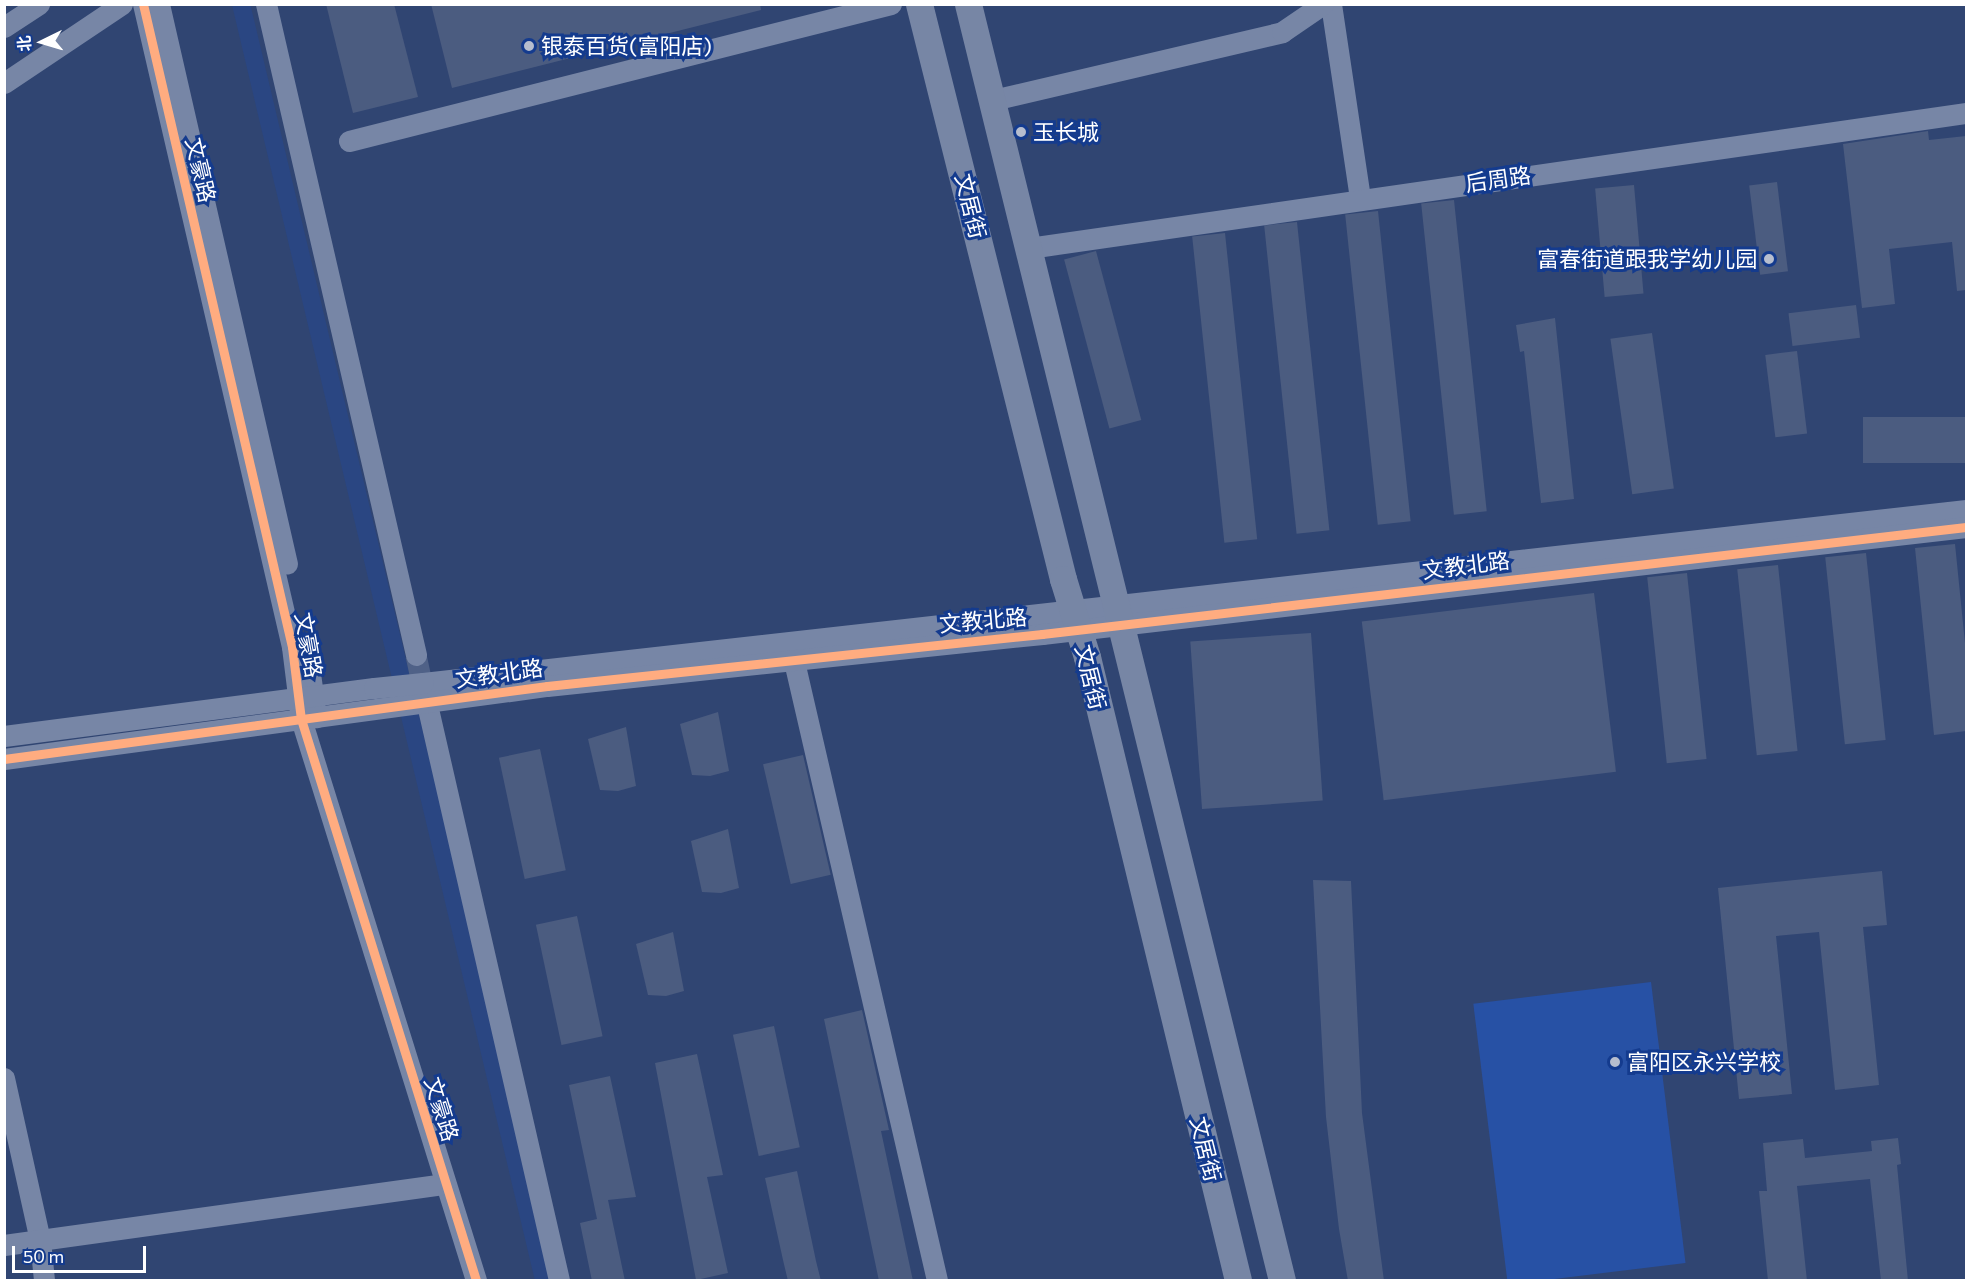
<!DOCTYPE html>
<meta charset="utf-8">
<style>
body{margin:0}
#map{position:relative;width:1971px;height:1285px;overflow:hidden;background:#304572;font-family:Commissioner,"Noto Sans SC",sans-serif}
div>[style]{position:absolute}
.green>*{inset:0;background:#2751a5;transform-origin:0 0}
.canal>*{height:18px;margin:-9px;padding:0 9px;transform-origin:9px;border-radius:9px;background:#2a4682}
.building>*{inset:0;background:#4b5c80;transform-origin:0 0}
.minor-tunnel>*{height:21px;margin-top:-10.5px;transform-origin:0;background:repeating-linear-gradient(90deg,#4f6187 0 21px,transparent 0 31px)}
.minor>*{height:21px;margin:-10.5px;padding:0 10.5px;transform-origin:10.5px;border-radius:10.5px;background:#7786a6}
.major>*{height:27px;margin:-13.5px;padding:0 13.5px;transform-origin:13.5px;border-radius:13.5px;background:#7786a5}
.minor-bridge>*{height:21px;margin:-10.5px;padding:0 10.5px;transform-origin:10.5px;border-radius:10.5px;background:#7786a6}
.cycleway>*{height:9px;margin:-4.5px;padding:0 4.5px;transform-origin:4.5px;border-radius:4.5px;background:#ffac80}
.dots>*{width:16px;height:16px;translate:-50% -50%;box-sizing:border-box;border:3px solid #143b8e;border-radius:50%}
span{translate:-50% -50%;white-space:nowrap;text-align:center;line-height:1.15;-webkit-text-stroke:6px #143b8e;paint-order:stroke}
.poi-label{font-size:22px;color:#fff}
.left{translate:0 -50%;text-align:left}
.right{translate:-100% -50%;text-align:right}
.street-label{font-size:22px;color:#fff}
.frame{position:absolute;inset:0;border:6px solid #fff;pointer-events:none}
.north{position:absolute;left:12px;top:12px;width:60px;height:60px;-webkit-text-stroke:4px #143b8e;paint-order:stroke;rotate:265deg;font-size:16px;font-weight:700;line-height:24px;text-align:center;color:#fff}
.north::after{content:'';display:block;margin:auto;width:21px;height:27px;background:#fff;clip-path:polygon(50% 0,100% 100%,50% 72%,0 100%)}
.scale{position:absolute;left:12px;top:1246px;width:134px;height:27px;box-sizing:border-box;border:3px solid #fff;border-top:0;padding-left:8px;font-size:18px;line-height:21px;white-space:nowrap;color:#fff;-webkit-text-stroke:4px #143b8e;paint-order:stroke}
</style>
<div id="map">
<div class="green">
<div style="left:1651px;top:982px;width:283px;height:179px;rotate:83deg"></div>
</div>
<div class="canal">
<div style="left:241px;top:4px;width:1311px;rotate:76.64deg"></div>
</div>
<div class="building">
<div style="clip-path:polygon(326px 4px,394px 4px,418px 97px,353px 113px)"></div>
<div style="clip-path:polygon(431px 4px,760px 4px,761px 10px,452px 88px)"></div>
<div style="clip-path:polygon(1928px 131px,1929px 140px,1966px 136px,1966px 290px,1957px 291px,1952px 242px,1889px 249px,1895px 304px,1862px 308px,1843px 144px)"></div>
<div style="left:1777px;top:182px;width:90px;height:28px;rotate:83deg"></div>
<div style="left:1634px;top:185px;width:109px;height:39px;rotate:85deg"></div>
<div style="left:1454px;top:200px;width:313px;height:33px;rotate:84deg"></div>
<div style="left:1378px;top:211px;width:312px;height:33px;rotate:84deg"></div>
<div style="left:1297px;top:222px;width:310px;height:33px;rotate:84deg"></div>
<div style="left:1225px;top:233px;width:308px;height:33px;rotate:84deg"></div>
<div style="left:1096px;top:251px;width:175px;height:33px;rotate:75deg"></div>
<div style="left:1856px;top:305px;width:33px;height:68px;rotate:83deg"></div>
<div style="clip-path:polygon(1555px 318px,1574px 499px,1541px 503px,1524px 351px,1520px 352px,1516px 325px)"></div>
<div style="left:1652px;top:333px;width:157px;height:42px;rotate:82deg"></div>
<div style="left:1797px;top:351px;width:83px;height:32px;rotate:83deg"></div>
<div style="left:1966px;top:417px;width:46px;height:103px;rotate:90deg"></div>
<div style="clip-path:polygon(1955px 544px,1966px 653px,1966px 731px,1934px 735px,1915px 548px)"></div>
<div style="left:1866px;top:553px;width:188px;height:41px;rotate:84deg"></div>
<div style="left:1778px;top:565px;width:187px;height:41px;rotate:84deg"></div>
<div style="left:1687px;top:573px;width:187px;height:40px;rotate:84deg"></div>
<div style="left:1594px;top:593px;width:180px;height:234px;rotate:83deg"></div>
<div style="left:1311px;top:633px;width:168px;height:121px;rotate:86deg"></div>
<div style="clip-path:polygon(718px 712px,729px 771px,710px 776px,692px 775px,680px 724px)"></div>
<div style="clip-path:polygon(626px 727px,636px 786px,618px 791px,600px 790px,588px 739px)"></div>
<div style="left:540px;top:749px;width:124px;height:42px;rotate:78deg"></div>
<div style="left:803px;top:755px;width:123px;height:41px;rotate:77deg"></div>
<div style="clip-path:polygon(728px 829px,739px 888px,721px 893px,702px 892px,691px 841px)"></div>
<div style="clip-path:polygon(1882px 871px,1887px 925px,1863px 927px,1879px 1085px,1835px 1090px,1819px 932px,1776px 936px,1792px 1094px,1739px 1099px,1718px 888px)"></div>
<div style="clip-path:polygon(1313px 880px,1351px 881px,1362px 1113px,1384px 1281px,1348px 1281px,1339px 1229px,1326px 1117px)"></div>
<div style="left:577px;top:916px;width:123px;height:42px;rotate:78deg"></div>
<div style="clip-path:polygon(673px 932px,684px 991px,666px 996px,648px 995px,636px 944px)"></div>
<div style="clip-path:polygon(862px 1010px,889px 1130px,881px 1131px,913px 1281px,879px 1281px,824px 1019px)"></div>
<div style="left:774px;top:1026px;width:124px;height:42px;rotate:78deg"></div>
<div style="clip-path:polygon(697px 1054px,723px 1175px,707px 1177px,728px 1273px,696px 1280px,655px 1063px)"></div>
<div style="clip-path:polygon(610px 1076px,636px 1197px,608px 1200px,625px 1281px,592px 1281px,580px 1223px,597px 1219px,569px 1085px)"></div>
<div style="clip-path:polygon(1898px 1138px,1901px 1164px,1897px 1165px,1908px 1281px,1881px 1281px,1870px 1179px,1797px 1186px,1807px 1281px,1768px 1281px,1759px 1191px,1767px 1191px,1763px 1143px,1803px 1139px,1805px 1158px,1872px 1151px,1871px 1141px)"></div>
<div style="clip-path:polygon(797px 1171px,816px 1261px,821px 1281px,788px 1281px,783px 1260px,765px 1178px)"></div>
</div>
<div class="minor-tunnel">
<div style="left:416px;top:655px;width:47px;rotate:77.7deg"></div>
</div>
<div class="minor">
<div style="left:143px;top:4px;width:660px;rotate:76.95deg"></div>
<div style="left:292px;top:647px;width:73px;rotate:82.9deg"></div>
<div style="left:301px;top:719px;width:588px;rotate:72.68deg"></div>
<div style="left:159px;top:4px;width:574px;rotate:77.12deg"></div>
<div style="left:266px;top:4px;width:668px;rotate:77.02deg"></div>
<div style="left:1331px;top:4px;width:197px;rotate:81.5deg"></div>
<div style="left:4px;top:27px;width:42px;rotate:-33.3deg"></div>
<div style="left:4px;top:83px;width:142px;rotate:-33.8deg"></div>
<div style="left:993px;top:100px;width:297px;rotate:-13.2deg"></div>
<div style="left:1282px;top:32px;width:50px;rotate:-34.3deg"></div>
<div style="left:349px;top:141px;width:559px;rotate:-14.19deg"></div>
<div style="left:1029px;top:248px;width:947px;rotate:-8.2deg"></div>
<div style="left:306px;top:644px;width:74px;rotate:82.2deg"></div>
<div style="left:793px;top:657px;width:639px;rotate:76.99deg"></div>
<div style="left:423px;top:683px;width:1553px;rotate:-6.4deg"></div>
<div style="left:429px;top:713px;width:582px;rotate:77.09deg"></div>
<div style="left:4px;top:736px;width:373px;rotate:-7.4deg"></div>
<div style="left:4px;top:759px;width:548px;rotate:-7.66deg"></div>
<div style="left:547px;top:686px;width:498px;rotate:-6deg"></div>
<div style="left:1042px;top:634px;width:930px;rotate:-6.61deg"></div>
<div style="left:4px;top:1078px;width:166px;rotate:77.5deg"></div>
<div style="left:40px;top:1240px;width:40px;rotate:84.3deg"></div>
<div style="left:4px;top:1245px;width:445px;rotate:-7.9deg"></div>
</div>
<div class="major">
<div style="left:919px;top:4px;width:593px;rotate:75.94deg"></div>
<div style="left:1063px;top:579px;width:82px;rotate:72.9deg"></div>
<div style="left:1087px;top:657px;width:641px;rotate:76.38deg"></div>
<div style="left:968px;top:4px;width:1314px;rotate:76.18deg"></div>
</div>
<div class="minor-bridge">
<div style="left:374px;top:688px;width:49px;rotate:-5.8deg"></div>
</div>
<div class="cycleway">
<div style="left:143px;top:4px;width:660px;rotate:76.95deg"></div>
<div style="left:292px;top:647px;width:73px;rotate:82.9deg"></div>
<div style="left:301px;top:719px;width:588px;rotate:72.68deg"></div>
<div style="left:4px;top:759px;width:548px;rotate:-7.66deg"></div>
<div style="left:547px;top:686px;width:498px;rotate:-6deg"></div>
<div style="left:1042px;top:634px;width:930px;rotate:-6.61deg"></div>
</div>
<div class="dots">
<div style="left:529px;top:46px;background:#b7bece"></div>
<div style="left:1021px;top:132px;background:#b7bece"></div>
<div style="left:1769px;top:259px;background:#b7bece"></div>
<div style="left:1615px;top:1062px;background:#b7bece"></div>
</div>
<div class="poi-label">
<span class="left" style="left:541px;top:46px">银泰百货(富阳店)</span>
<span class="left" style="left:1033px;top:132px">玉长城</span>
<span class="right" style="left:1757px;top:259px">富春街道跟我学幼儿园</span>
<span class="left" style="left:1627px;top:1062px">富阳区永兴学校</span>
</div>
<div class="street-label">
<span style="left:201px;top:170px;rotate:77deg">文豪路</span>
<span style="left:1498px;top:179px;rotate:-8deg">后周路</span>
<span style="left:971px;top:206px;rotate:76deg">文居街</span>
<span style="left:1466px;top:565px;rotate:-7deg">文教北路</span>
<span style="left:983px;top:620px;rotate:-5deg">文教北路</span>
<span style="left:309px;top:645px;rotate:80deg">文豪路</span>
<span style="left:499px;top:673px;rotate:-8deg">文教北路</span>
<span style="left:1091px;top:677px;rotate:76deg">文居街</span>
<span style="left:442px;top:1109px;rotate:73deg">文豪路</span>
<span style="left:1206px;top:1149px;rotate:76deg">文居街</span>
</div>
<div class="frame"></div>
<div class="north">北</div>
<div class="scale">50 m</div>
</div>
